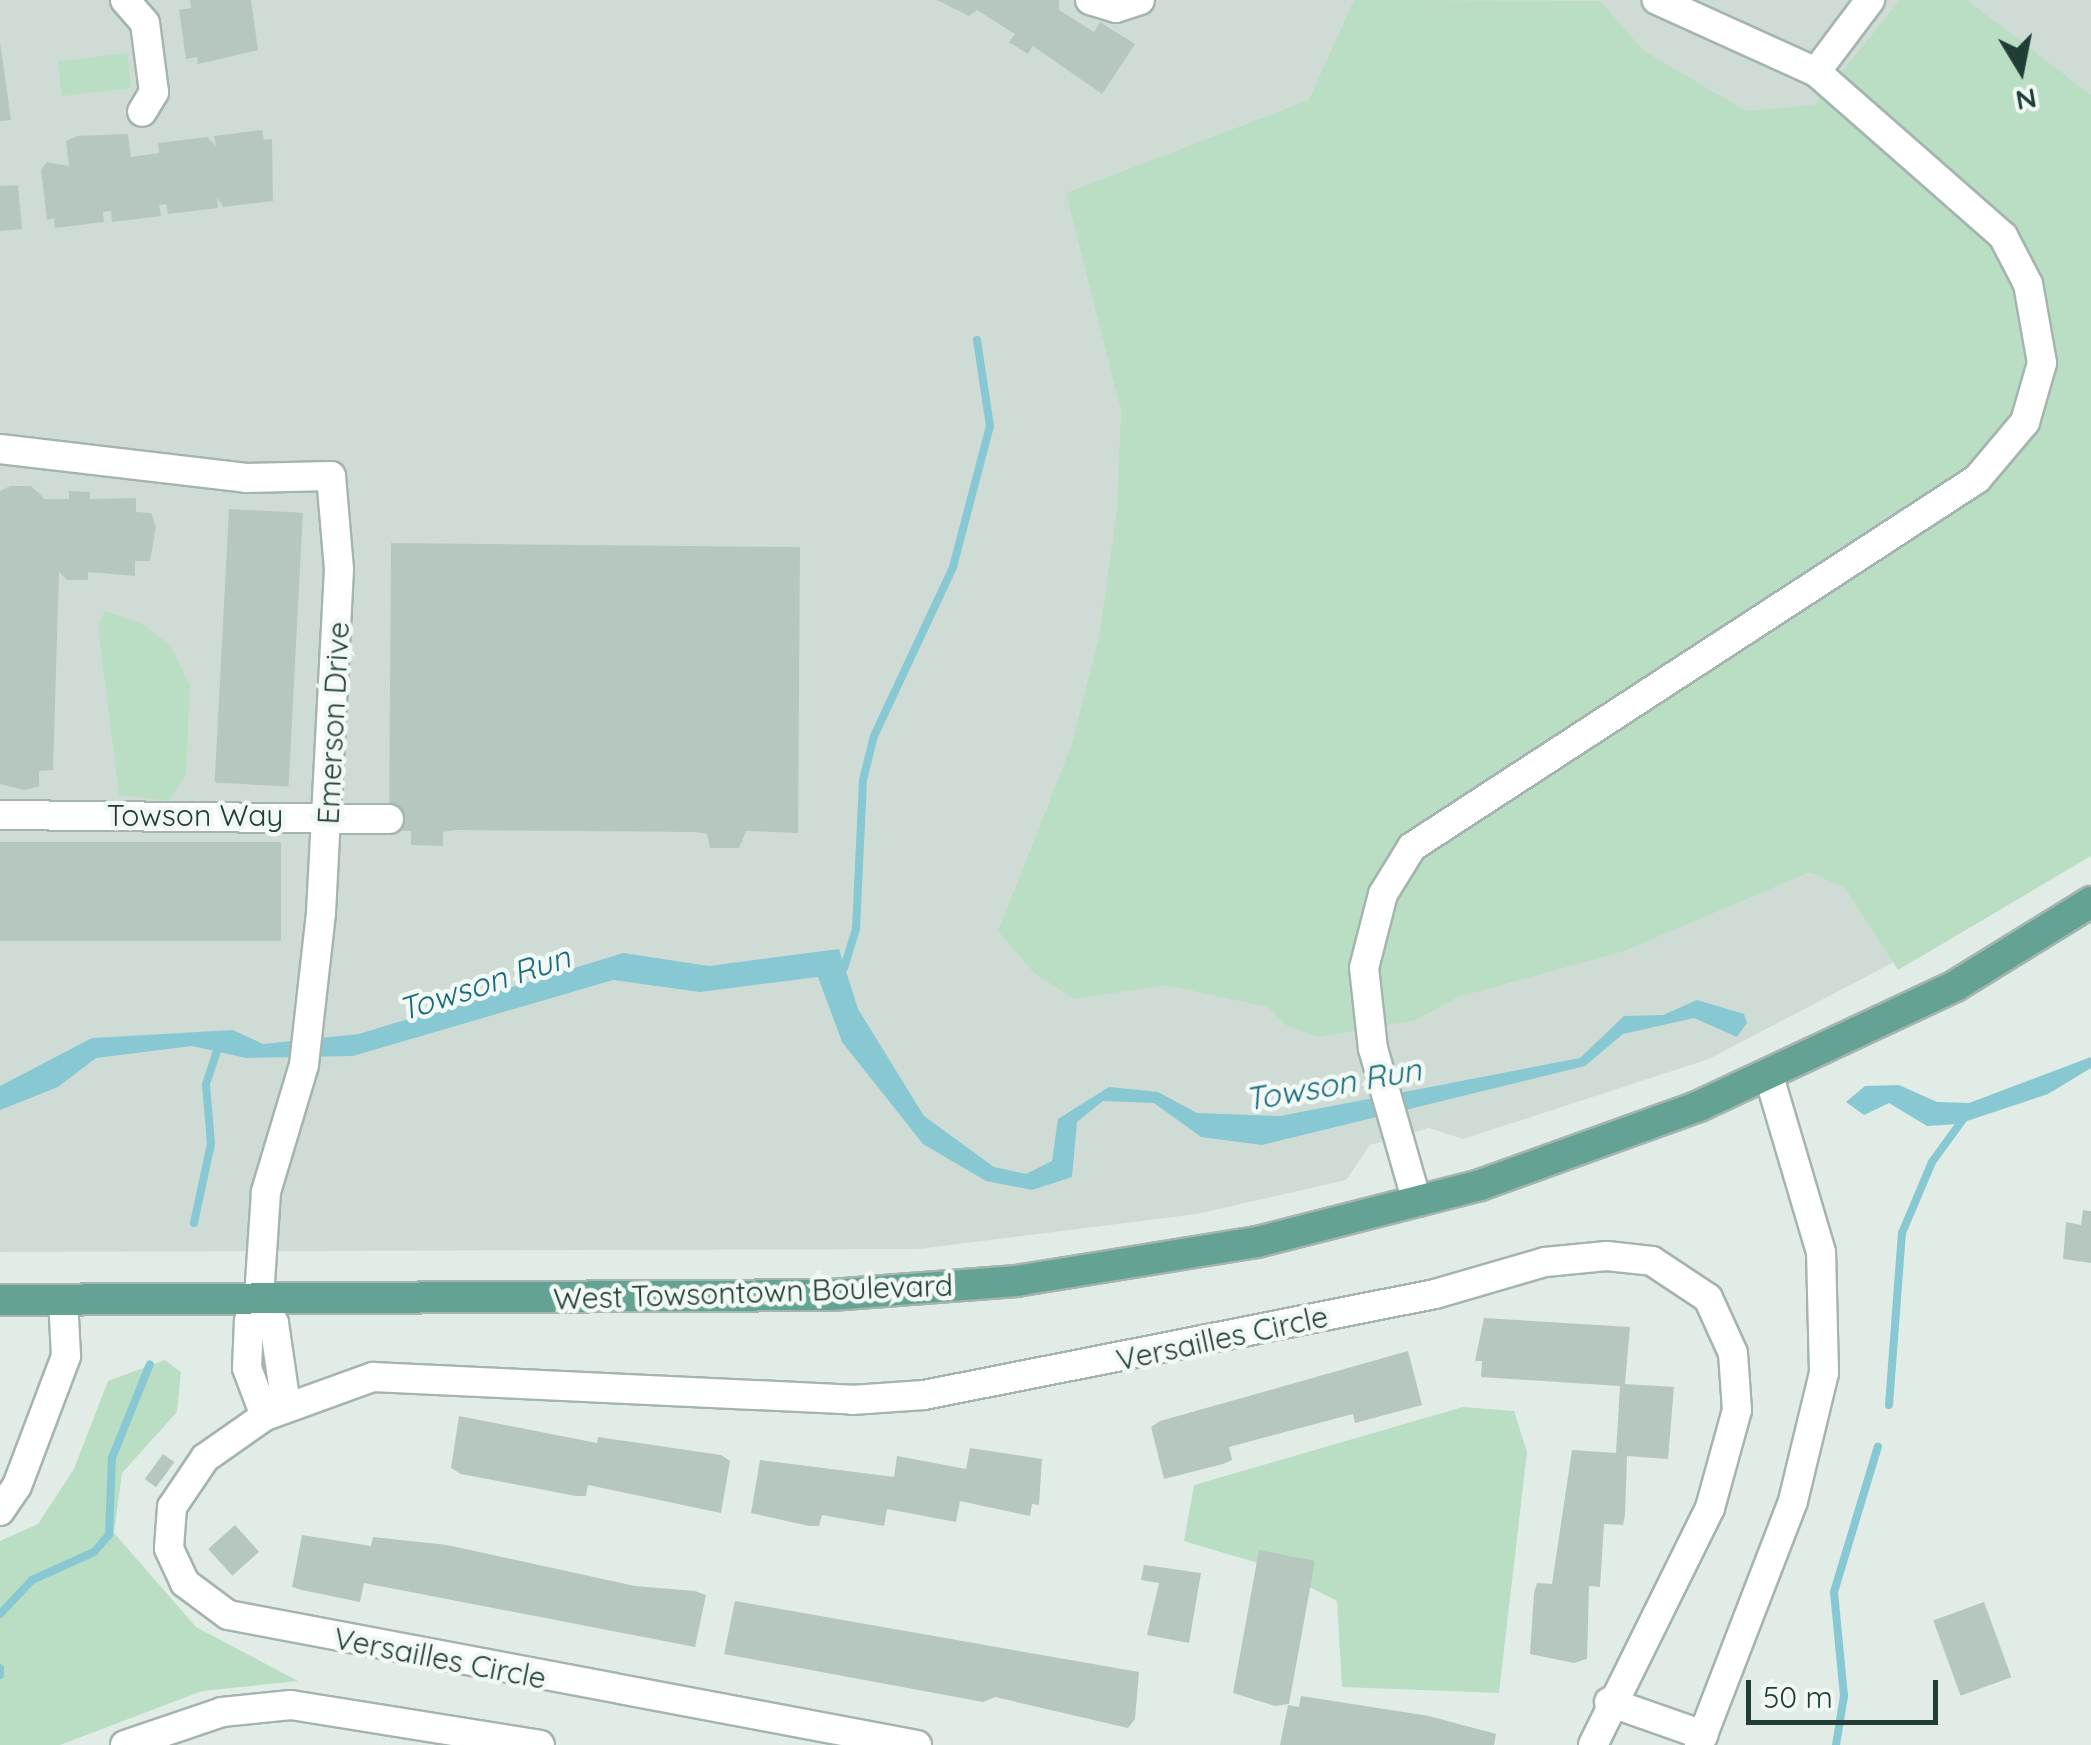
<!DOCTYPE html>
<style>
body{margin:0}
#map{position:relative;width:2091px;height:1745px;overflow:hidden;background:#e1ece7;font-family:Quicksand,sans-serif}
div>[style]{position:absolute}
.built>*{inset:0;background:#cfdcd6}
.green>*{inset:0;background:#b9dec3;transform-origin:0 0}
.water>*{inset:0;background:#87c8d3}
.stream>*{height:8px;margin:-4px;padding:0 4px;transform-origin:4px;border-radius:4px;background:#87c8d3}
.building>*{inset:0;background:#b6c7c0;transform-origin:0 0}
.roads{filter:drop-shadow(2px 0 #a4b4ae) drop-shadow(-2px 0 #a4b4ae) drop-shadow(0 2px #a4b4ae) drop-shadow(0 -2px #a4b4ae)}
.minor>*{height:28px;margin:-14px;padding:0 14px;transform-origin:14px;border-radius:14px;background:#fff}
.major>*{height:30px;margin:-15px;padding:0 15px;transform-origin:15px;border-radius:15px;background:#64a393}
span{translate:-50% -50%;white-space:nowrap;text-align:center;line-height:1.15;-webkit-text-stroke:9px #f2f9f5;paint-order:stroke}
.street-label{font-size:30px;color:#213e36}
.water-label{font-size:32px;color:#196b7c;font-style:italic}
.north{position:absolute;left:1971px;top:20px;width:100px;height:100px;-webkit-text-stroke:8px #f2f9f5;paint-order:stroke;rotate:170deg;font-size:28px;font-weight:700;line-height:40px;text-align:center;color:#213e36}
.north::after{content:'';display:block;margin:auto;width:35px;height:45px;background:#213e36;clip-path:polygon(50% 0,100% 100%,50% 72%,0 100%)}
.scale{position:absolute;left:1746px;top:1680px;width:192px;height:45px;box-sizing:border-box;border:5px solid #213e36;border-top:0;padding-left:12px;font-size:30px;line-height:35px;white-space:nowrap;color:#213e36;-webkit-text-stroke:8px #f2f9f5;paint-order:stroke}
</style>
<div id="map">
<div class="built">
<div style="clip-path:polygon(0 0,2091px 0,2091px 843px,1980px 917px,1709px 1059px,1463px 1139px,1429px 1128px,1370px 1145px,1346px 1180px,1197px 1214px,919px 1249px,0 1252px)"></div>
</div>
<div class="green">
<div style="clip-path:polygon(1354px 0,1600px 1px,1644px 51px,1746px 111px,1815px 105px,1900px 0,1967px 0,2091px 95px,2091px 856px,1898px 970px,1845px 888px,1810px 872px,1624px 951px,1458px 997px,1415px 1020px,1319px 1037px,1286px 1025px,1268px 1007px,1165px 985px,1074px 999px,1034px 973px,998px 931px,1071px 747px,1099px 638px,1117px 510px,1121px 410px,1066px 193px,1309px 100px)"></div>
<div style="left:127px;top:53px;width:35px;height:70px;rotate:83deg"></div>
<div style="clip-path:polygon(105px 611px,142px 624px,171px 646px,190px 687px,186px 775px,169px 801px,119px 795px,98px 626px)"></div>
<div style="clip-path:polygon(165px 1360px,181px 1372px,177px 1412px,122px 1473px,114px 1533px,196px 1627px,298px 1681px,202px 1691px,60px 1745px,0 1745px,0 1541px,38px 1524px,74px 1469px,108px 1381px)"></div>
<div style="clip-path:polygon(1463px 1407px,1514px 1411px,1527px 1452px,1499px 1693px,1342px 1687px,1337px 1601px,1268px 1566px,1184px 1541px,1194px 1485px)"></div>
</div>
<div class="water">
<div style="clip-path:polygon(839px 949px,858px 1009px,924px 1116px,994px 1167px,1026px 1174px,1052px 1161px,1058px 1119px,1109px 1087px,1158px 1092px,1197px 1113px,1280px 1116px,1580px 1058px,1624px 1016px,1663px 1015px,1697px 1000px,1744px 1014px,1747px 1023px,1737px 1037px,1694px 1018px,1623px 1034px,1585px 1066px,1262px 1145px,1201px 1137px,1154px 1103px,1103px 1101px,1077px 1122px,1072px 1177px,1032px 1190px,986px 1181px,923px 1144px,842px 1042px,818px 977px,700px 992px,613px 980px,353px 1056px,246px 1058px,192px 1046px,96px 1058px,58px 1087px,0 1110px,0 1086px,92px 1038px,233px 1030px,263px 1044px,359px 1034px,623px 953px,709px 966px)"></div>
<div style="clip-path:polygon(2091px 1057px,2091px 1068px,2048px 1094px,1958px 1124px,1927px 1126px,1889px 1103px,1864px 1115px,1846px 1102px,1865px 1086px,1899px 1085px,1937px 1102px,1969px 1103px)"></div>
</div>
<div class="stream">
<div style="left:844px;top:968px;width:41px;rotate:-72.9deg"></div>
<div style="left:856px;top:929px;width:149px;rotate:-87.3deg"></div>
<div style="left:863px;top:780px;width:45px;rotate:-76deg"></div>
<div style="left:874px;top:736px;width:187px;rotate:-64.9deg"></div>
<div style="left:953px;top:567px;width:146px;rotate:-75.3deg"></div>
<div style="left:990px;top:426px;width:87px;rotate:-98.6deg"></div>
<div style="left:194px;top:1223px;width:81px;rotate:-77.9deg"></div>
<div style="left:211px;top:1144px;width:60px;rotate:-94.8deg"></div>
<div style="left:206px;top:1084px;width:44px;rotate:-71.6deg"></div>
<div style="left:1889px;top:1405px;width:172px;rotate:-85.7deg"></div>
<div style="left:1902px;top:1233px;width:77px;rotate:-67.1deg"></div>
<div style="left:1932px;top:1162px;width:54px;rotate:-54deg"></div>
<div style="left:0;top:1614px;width:47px;rotate:-46.7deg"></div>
<div style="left:32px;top:1580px;width:68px;rotate:-24.3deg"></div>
<div style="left:94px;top:1552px;width:23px;rotate:-49deg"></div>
<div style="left:109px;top:1535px;width:77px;rotate:-87.8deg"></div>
<div style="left:112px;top:1458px;width:101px;rotate:-68deg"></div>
<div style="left:0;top:1668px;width:7px;rotate:90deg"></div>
<div style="left:1836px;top:1745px;width:50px;rotate:-80.7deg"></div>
<div style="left:1844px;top:1696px;width:104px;rotate:-95.5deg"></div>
<div style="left:1834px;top:1592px;width:152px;rotate:-73.2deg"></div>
</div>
<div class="building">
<div style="clip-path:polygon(190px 0,251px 0,258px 50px,198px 64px,197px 57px,186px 59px,179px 10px,191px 8px)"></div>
<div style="clip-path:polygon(937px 0,1059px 0,1059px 10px,1094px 32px,1100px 22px,1135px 44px,1102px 94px,1033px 46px,1028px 54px,1009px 42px,1015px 34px,977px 10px,969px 16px)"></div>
<div style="clip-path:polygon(0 42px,11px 120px,0 121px)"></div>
<div style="clip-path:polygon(262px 130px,264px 140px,272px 139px,273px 201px,223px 207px,217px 197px,218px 208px,168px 214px,166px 204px,159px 205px,161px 216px,112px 222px,111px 211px,103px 212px,104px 222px,55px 228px,54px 218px,47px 220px,41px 170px,47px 162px,69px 166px,66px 141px,77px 136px,128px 134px,131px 157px,159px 153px,158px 143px,207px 137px,216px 146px,214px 136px)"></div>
<div style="clip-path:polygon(18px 185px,22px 229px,0 231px,0 186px)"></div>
<div style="clip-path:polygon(10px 486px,31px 486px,45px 499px,69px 499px,69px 491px,90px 492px,90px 499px,136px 498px,136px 512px,151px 513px,156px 527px,150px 561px,135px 561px,135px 576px,88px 572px,88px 580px,67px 580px,59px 572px,53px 770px,39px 771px,39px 786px,25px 790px,0 784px,0 491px)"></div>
<div style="left:229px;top:509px;width:74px;height:274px;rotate:3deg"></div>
<div style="clip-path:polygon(391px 543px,800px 547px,798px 833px,746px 831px,739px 848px,710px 848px,707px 834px,695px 832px,455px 830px,443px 832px,443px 846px,411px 845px,411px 831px,389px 830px)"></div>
<div style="left:0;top:842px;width:281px;height:99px"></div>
<div style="clip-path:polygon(2083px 1210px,2091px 1211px,2091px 1263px,2063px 1259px,2066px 1222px,2081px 1225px)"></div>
<div style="clip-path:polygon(1484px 1318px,1630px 1327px,1625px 1384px,1674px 1387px,1668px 1459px,1627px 1456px,1625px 1515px,1623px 1525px,1604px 1524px,1600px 1587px,1589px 1586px,1587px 1659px,1574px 1663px,1530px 1654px,1534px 1593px,1537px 1583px,1552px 1584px,1572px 1450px,1616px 1453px,1620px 1386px,1481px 1377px,1482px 1361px,1475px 1361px)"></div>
<div style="clip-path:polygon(1408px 1351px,1422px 1405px,1355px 1423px,1353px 1414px,1229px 1447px,1232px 1460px,1223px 1464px,1164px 1479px,1151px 1427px,1160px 1421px)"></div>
<div style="clip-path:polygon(459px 1416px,597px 1443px,598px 1437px,721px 1455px,730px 1461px,721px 1513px,588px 1485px,586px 1496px,576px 1496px,461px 1474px,451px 1468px)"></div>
<div style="clip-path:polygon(970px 1448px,1042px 1459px,1039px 1505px,1032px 1504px,1030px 1516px,960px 1501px,956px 1522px,887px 1509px,884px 1526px,822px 1515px,819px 1526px,809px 1526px,751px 1513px,760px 1460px,894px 1477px,897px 1456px,966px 1469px)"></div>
<div style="left:163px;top:1454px;width:14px;height:31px;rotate:36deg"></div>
<div style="left:235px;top:1525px;width:36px;height:36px;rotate:48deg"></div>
<div style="clip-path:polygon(302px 1535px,371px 1546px,373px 1537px,447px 1545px,635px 1586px,695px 1591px,706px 1595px,695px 1647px,364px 1583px,360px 1602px,302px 1590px,292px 1587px)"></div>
<div style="clip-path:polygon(1259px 1550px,1315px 1561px,1289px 1704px,1275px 1706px,1233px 1693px)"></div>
<div style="clip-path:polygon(1144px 1565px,1201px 1573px,1189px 1643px,1147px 1635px,1159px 1583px,1141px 1580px)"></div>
<div style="clip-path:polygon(735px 1601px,1139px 1672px,1135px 1719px,1128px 1728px,995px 1697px,983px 1702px,724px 1654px)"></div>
<div style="left:1984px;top:1602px;width:80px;height:54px;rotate:70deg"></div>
<div style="clip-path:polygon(1301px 1696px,1429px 1716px,1496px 1734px,1494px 1745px,1280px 1745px,1288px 1705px,1299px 1707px)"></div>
</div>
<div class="roads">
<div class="minor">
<div style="left:125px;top:0;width:30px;rotate:49deg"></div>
<div style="left:145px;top:23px;width:70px;rotate:82.6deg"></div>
<div style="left:154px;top:92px;width:23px;rotate:121deg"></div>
<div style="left:1090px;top:0;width:27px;rotate:17deg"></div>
<div style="left:1116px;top:8px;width:25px;rotate:-18deg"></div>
<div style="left:1816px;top:72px;width:90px;rotate:-53.1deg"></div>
<div style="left:0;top:449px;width:248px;rotate:6.7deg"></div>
<div style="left:246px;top:478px;width:85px;rotate:-1.3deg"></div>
<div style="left:331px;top:476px;width:93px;rotate:85.1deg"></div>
<div style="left:339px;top:569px;width:344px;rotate:93deg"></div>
<div style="left:321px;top:913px;width:153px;rotate:96.4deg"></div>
<div style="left:304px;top:1065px;width:133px;rotate:106.7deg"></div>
<div style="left:266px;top:1192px;width:105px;rotate:93.8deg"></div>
<div style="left:259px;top:1297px;width:26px;rotate:113deg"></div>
<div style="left:249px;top:1321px;width:47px;rotate:92.4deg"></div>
<div style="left:247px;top:1368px;width:51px;rotate:69.4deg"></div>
<div style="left:0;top:815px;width:389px;rotate:0.6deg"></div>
<div style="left:1417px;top:1202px;width:159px;rotate:-106deg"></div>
<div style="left:1373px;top:1049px;width:81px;rotate:-96.3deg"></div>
<div style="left:1364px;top:968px;width:76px;rotate:-75.6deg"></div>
<div style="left:1383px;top:894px;width:55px;rotate:-58.3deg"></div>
<div style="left:1412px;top:847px;width:674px;rotate:-33.08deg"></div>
<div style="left:1977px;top:479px;width:75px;rotate:-49.9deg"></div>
<div style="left:2025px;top:422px;width:61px;rotate:-73.9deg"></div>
<div style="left:2042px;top:363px;width:80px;rotate:-100deg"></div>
<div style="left:2028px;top:284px;width:54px;rotate:-117.5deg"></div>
<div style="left:2003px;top:236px;width:249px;rotate:-138.7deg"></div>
<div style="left:1816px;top:72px;width:175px;rotate:-155.6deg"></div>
<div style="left:259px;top:1297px;width:30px;rotate:60deg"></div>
<div style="left:274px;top:1323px;width:83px;rotate:81.7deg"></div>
<div style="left:0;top:1511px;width:30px;rotate:-56deg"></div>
<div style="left:17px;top:1486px;width:139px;rotate:-69.3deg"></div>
<div style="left:66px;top:1356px;width:57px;rotate:-93deg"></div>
<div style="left:1609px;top:1702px;width:100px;rotate:19.3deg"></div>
<div style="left:125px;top:1745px;width:102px;rotate:-18.8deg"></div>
<div style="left:222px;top:1712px;width:69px;rotate:-5.8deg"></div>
<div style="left:291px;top:1705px;width:252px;rotate:9.1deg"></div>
<div style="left:917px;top:1745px;width:701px;rotate:-169.32deg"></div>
<div style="left:228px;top:1615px;width:54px;rotate:-143.3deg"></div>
<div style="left:185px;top:1583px;width:38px;rotate:-115deg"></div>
<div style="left:169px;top:1548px;width:41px;rotate:-85.8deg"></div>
<div style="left:172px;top:1507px;width:59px;rotate:-56deg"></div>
<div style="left:205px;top:1458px;width:73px;rotate:-35deg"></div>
<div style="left:265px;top:1416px;width:115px;rotate:-19.9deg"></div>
<div style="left:373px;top:1377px;width:480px;rotate:2.7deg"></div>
<div style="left:852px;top:1400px;width:72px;rotate:-4deg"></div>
<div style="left:924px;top:1395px;width:521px;rotate:-11.18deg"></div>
<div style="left:1435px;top:1294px;width:115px;rotate:-16.2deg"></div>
<div style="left:1545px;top:1262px;width:62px;rotate:-5.5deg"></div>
<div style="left:1607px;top:1256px;width:45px;rotate:6.3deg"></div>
<div style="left:1652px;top:1261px;width:67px;rotate:33.5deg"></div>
<div style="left:1708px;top:1298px;width:60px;rotate:65.6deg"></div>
<div style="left:1733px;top:1353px;width:57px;rotate:86deg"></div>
<div style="left:1737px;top:1410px;width:102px;rotate:105.4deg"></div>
<div style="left:1710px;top:1508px;width:264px;rotate:116.3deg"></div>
<div style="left:1699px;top:1745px;width:261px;rotate:-68.9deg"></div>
<div style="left:1793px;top:1501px;width:132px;rotate:-76.4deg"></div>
<div style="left:1824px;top:1373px;width:121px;rotate:-91.4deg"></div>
<div style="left:1821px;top:1252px;width:184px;rotate:-106.5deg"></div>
</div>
<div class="major">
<div style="left:0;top:1300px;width:831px;rotate:-0.34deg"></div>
<div style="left:831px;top:1295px;width:186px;rotate:-4.3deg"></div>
<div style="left:1016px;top:1281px;width:244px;rotate:-9.2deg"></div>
<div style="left:1257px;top:1242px;width:230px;rotate:-14.3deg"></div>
<div style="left:1480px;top:1185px;width:233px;rotate:-19.8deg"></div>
<div style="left:1699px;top:1106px;width:283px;rotate:-25.1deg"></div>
<div style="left:1955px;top:986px;width:160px;rotate:-31.7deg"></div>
</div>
</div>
<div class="street-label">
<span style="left:333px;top:723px;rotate:-87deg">Emerson Drive</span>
<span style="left:195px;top:815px">Towson Way</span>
<span style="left:753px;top:1292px;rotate:-2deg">West Towsontown Boulevard</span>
<span style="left:1222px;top:1338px;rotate:-12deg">Versailles Circle</span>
<span style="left:440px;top:1658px;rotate:11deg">Versailles Circle</span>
</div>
<div class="water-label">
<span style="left:484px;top:983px;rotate:-18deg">Towson Run</span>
<span style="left:1333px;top:1084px;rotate:-10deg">Towson Run</span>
</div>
<div class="north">N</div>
<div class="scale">50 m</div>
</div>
